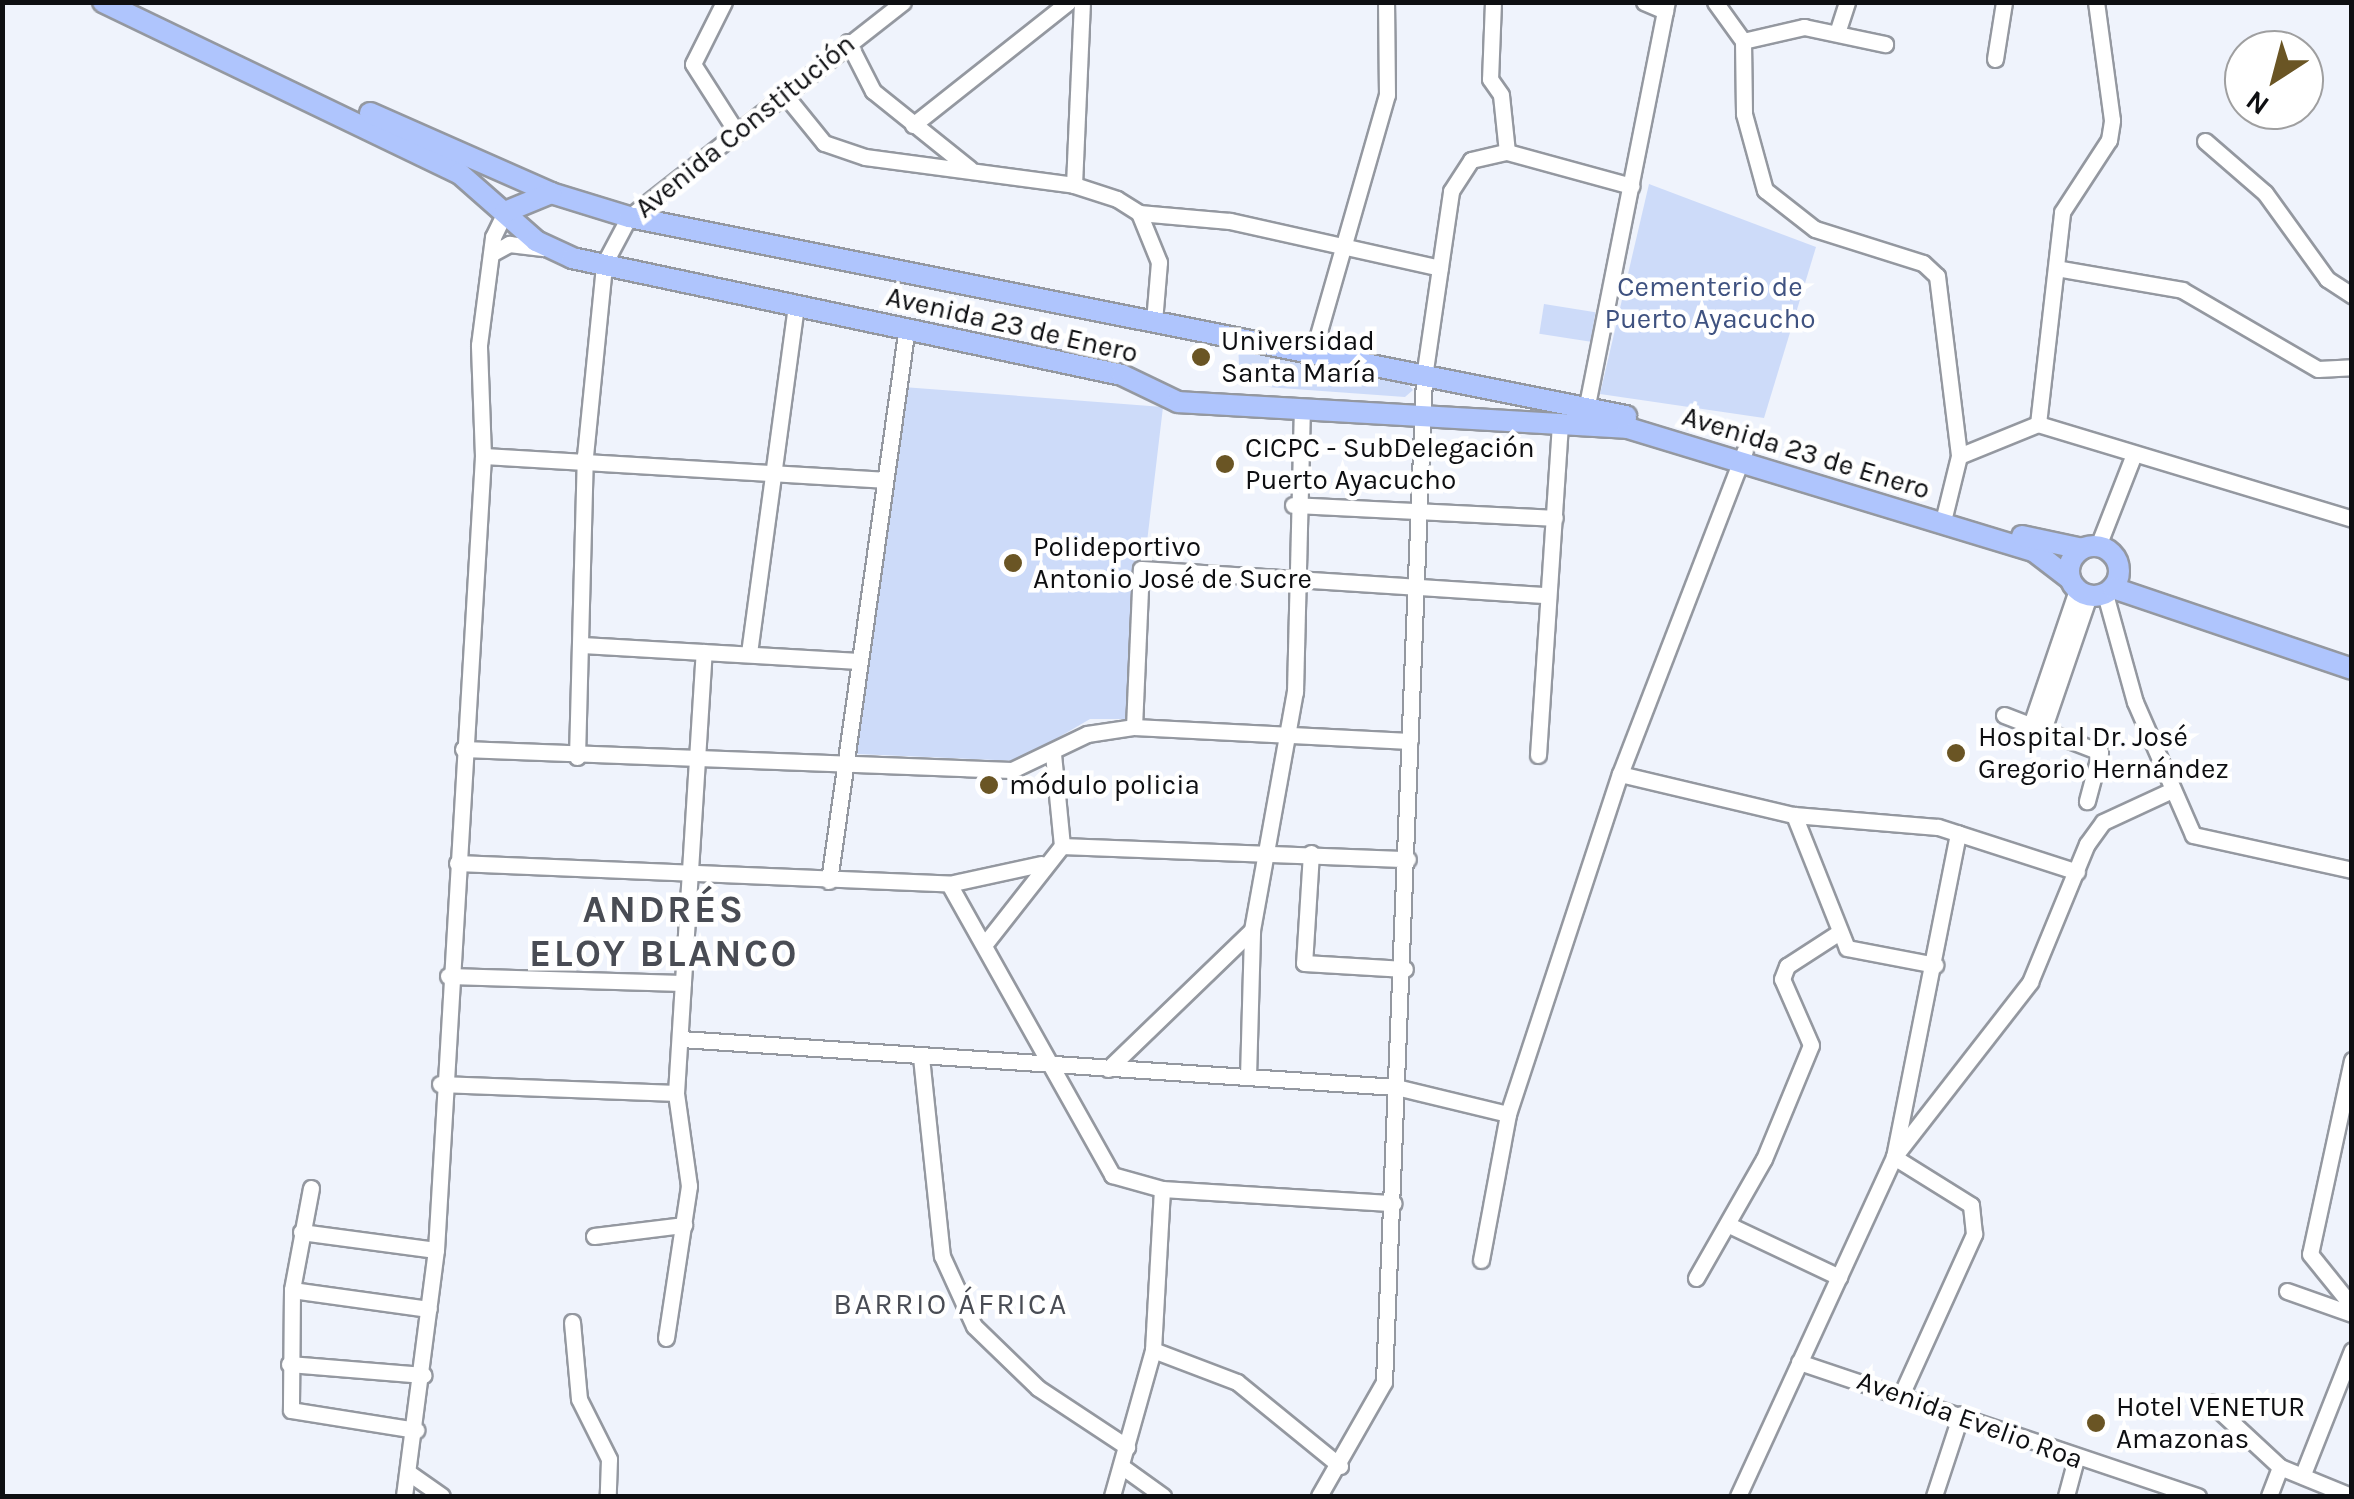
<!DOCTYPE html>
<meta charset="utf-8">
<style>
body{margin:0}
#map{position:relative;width:2354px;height:1499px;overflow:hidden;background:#eff3fc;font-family:Karla,sans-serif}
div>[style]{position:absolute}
.green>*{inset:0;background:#cddbf9;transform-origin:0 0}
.roads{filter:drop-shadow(2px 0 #9498a0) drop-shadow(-2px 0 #9498a0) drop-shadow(0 2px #9498a0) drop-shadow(0 -2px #9498a0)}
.minor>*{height:15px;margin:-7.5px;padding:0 7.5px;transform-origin:7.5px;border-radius:7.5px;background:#fff}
.major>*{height:20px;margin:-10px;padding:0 10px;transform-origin:10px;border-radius:10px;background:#afc5fd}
.major>.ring{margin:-10px;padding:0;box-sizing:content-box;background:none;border:20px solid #afc5fd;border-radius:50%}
.dots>*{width:28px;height:28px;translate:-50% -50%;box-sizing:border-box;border:5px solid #fff;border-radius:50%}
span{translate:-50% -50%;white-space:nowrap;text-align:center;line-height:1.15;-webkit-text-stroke:9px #fff;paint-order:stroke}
.street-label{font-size:28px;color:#0e0f12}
.park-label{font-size:28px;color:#3f5280}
.poi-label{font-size:28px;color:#0e0f12}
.left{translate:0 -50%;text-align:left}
.neighbourhood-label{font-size:30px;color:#494c54;letter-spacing:2.5px}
.district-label{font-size:38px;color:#494c54;font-weight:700;letter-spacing:2.5px}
.frame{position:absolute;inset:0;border:5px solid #0e0f12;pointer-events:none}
.north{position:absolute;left:2224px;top:30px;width:100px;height:100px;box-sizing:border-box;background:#fff;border:2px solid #9f9fa0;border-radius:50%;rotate:216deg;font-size:28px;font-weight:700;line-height:40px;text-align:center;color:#0e0f12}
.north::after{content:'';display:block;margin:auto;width:35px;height:45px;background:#6a5524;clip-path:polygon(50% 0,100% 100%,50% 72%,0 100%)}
</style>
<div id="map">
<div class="green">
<div style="clip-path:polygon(1649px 184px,1816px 247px,1764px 418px,1600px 394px)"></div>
<div style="left:1544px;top:304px;width:52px;height:30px;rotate:9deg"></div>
<div style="clip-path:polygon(1238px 344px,1407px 383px,1413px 390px,1405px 397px,1240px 385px)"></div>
<div style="clip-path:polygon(903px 387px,1163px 407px,1126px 719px,1090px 719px,1018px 761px,857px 754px)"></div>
</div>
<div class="roads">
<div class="minor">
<div style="left:724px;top:2px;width:69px;rotate:116.6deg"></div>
<div style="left:693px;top:64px;width:76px;rotate:57.4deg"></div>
<div style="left:1493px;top:2px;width:77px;rotate:92.2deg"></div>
<div style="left:1490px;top:79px;width:19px;rotate:55deg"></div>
<div style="left:1501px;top:95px;width:57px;rotate:84deg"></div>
<div style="left:1644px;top:2px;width:23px;rotate:23deg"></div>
<div style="left:1715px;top:2px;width:48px;rotate:54.3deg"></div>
<div style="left:1743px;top:41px;width:73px;rotate:89.2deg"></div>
<div style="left:1744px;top:114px;width:79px;rotate:74.6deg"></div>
<div style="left:1765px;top:190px;width:63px;rotate:38deg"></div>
<div style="left:1815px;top:229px;width:113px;rotate:17.5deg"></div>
<div style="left:1923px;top:263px;width:19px;rotate:43deg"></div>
<div style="left:1937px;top:276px;width:181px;rotate:83deg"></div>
<div style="left:1959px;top:456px;width:59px;rotate:103.8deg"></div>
<div style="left:1837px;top:33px;width:33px;rotate:-72deg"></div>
<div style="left:1743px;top:41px;width:63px;rotate:-12.9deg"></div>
<div style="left:1804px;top:27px;width:83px;rotate:11.9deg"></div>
<div style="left:848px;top:42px;width:55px;rotate:63deg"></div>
<div style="left:873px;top:91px;width:124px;rotate:38.8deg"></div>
<div style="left:1995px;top:59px;width:58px;rotate:-81deg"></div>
<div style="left:785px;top:95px;width:62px;rotate:50.9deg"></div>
<div style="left:824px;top:143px;width:43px;rotate:18.9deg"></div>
<div style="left:865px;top:157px;width:211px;rotate:7.6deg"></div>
<div style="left:1074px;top:185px;width:45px;rotate:18deg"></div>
<div style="left:1117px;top:199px;width:26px;rotate:32deg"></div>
<div style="left:1139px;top:213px;width:53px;rotate:67.8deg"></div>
<div style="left:1159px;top:262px;width:59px;rotate:94.8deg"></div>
<div style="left:913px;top:125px;width:198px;rotate:-38.4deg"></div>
<div style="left:2205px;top:141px;width:79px;rotate:40.9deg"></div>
<div style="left:2265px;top:193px;width:106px;rotate:54.2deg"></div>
<div style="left:2327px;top:279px;width:30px;rotate:33deg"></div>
<div style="left:1074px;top:185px;width:183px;rotate:-87.5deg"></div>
<div style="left:1139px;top:213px;width:91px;rotate:5deg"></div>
<div style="left:1230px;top:221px;width:215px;rotate:12.6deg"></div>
<div style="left:491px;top:254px;width:21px;rotate:-29deg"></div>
<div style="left:509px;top:244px;width:34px;rotate:7deg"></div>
<div style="left:2061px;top:269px;width:123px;rotate:9.8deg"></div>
<div style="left:2182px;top:290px;width:157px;rotate:30.2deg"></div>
<div style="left:2318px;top:369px;width:34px;rotate:-3deg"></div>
<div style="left:1314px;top:349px;width:264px;rotate:-74deg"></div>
<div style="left:1387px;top:95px;width:93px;rotate:-90.6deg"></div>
<div style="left:1585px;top:415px;width:421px;rotate:-78.8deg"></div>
<div style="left:2038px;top:424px;width:213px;rotate:-83.5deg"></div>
<div style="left:2062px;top:212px;width:86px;rotate:-56.9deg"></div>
<div style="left:2109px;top:140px;width:20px;rotate:-81deg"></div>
<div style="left:2112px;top:120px;width:119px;rotate:-97.7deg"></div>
<div style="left:483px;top:456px;width:402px;rotate:3.4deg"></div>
<div style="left:1959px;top:456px;width:85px;rotate:-22.1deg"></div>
<div style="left:2038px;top:424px;width:328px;rotate:16.8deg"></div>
<div style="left:1293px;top:505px;width:262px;rotate:2.8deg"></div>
<div style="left:2098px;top:546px;width:99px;rotate:-68.6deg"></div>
<div style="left:2105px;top:594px;width:112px;rotate:74.5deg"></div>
<div style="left:2135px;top:702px;width:145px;rotate:66.4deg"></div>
<div style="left:2193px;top:835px;width:163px;rotate:12.4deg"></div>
<div style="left:581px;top:645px;width:275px;rotate:3.3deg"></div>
<div style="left:749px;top:653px;width:352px;rotate:-82.3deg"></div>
<div style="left:2004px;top:715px;width:103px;rotate:21.1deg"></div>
<div style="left:2100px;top:752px;width:51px;rotate:104.9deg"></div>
<div style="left:2031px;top:725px;width:143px;rotate:-71.2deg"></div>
<div style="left:1134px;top:727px;width:158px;rotate:-87.5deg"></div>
<div style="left:1141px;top:569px;width:407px;rotate:3.7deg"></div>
<div style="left:2043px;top:730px;width:142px;rotate:-71.1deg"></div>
<div style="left:463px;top:749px;width:549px;rotate:2.19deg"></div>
<div style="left:1012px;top:770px;width:83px;rotate:-25.6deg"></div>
<div style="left:1087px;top:734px;width:48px;rotate:-8.5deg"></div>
<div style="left:1134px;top:727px;width:276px;rotate:2.9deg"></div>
<div style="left:1053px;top:754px;width:92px;rotate:84.4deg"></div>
<div style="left:1538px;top:755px;width:332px;rotate:-86.2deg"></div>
<div style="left:577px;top:757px;width:301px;rotate:-88.5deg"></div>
<div style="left:585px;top:456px;width:193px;rotate:-84.3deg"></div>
<div style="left:604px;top:264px;width:53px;rotate:-62deg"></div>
<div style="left:629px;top:217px;width:348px;rotate:-38.1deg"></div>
<div style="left:1620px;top:774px;width:179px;rotate:13.3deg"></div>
<div style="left:1794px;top:815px;width:144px;rotate:4.8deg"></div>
<div style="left:1938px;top:827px;width:146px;rotate:17.9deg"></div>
<div style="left:1794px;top:815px;width:143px;rotate:68.3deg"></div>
<div style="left:1847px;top:948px;width:90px;rotate:10.9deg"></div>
<div style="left:1311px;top:853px;width:110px;rotate:93.6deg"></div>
<div style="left:1304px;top:963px;width:101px;rotate:3.4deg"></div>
<div style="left:457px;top:863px;width:492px;rotate:2.4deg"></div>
<div style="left:949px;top:884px;width:94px;rotate:-12.3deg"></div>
<div style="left:829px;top:881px;width:559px;rotate:-81.99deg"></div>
<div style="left:949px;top:884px;width:334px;rotate:60.7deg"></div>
<div style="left:1112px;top:1175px;width:52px;rotate:15.6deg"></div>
<div style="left:1162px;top:1189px;width:232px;rotate:3.5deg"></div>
<div style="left:984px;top:945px;width:126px;rotate:-51.8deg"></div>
<div style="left:1062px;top:846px;width:346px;rotate:2.2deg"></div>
<div style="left:448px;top:976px;width:235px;rotate:1.7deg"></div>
<div style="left:681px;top:1039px;width:717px;rotate:3.84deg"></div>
<div style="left:1396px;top:1087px;width:115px;rotate:13.6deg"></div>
<div style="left:921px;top:1057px;width:200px;rotate:84deg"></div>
<div style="left:942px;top:1256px;width:77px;rotate:65.4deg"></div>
<div style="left:974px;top:1326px;width:89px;rotate:44.1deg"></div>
<div style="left:1038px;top:1388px;width:107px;rotate:33.5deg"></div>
<div style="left:2352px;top:1060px;width:198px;rotate:102.2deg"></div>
<div style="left:2310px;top:1254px;width:67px;rotate:51.1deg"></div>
<div style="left:1108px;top:1069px;width:200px;rotate:-44deg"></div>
<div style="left:1248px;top:1077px;width:147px;rotate:-88.4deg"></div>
<div style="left:1252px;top:930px;width:242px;rotate:-79.8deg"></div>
<div style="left:1295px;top:692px;width:282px;rotate:-88.6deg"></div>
<div style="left:440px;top:1084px;width:236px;rotate:2.2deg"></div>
<div style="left:311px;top:1188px;width:104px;rotate:100.6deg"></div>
<div style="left:292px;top:1290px;width:120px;rotate:90.5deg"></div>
<div style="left:291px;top:1410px;width:127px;rotate:9.1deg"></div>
<div style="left:1729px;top:1225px;width:122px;rotate:25.3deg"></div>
<div style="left:301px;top:1232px;width:136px;rotate:7.6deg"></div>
<div style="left:594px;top:1236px;width:91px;rotate:-7deg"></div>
<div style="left:1481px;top:1260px;width:148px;rotate:-79.5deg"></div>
<div style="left:1508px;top:1114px;width:358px;rotate:-71.8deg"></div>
<div style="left:1620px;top:774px;width:347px;rotate:-68.9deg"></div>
<div style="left:1696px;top:1278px;width:137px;rotate:-60.3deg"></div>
<div style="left:1764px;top:1159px;width:123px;rotate:-67.6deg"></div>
<div style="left:1811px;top:1045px;width:72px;rotate:-113.7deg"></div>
<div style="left:1782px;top:979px;width:14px;rotate:-69deg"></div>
<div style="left:1787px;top:966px;width:57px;rotate:-32.9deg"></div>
<div style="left:292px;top:1290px;width:138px;rotate:7.9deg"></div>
<div style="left:2287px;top:1291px;width:69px;rotate:19.5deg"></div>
<div style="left:572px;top:1322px;width:77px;rotate:84.8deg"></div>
<div style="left:579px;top:1399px;width:67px;rotate:63.4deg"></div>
<div style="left:609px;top:1459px;width:37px;rotate:92deg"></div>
<div style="left:666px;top:1338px;width:154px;rotate:-81.4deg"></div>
<div style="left:689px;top:1186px;width:94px;rotate:-98deg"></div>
<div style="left:676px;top:1093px;width:442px;rotate:-86.4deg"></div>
<div style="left:1153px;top:1350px;width:90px;rotate:20.9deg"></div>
<div style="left:1237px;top:1382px;width:133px;rotate:39.2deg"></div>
<div style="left:1799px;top:1362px;width:421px;rotate:18.6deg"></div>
<div style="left:289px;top:1364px;width:135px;rotate:4.7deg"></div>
<div style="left:1902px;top:1393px;width:175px;rotate:-65.6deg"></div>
<div style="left:1974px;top:1234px;width:29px;rotate:-96deg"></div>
<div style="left:1971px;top:1205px;width:91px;rotate:-148.1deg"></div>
<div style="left:1894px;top:1157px;width:330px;rotate:-78.8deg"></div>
<div style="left:2210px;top:1402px;width:96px;rotate:42.9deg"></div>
<div style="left:2280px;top:1467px;width:77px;rotate:22.2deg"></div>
<div style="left:1124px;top:1468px;width:48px;rotate:35.7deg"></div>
<div style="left:409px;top:1473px;width:40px;rotate:34.9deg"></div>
<div style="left:2303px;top:1474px;width:133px;rotate:-68.4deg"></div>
<div style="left:404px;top:1496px;width:248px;rotate:-82.6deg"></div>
<div style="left:436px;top:1250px;width:795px;rotate:-86.61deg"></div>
<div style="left:483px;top:456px;width:111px;rotate:-92.1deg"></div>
<div style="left:479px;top:345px;width:109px;rotate:-82.6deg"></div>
<div style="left:493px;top:237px;width:28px;rotate:-64deg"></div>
<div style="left:1112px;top:1496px;width:152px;rotate:-74.3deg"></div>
<div style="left:1153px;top:1350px;width:161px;rotate:-86.8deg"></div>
<div style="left:1319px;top:1496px;width:131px;rotate:-60.3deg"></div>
<div style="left:1384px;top:1382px;width:1006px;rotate:-87.72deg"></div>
<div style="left:1424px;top:377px;width:188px;rotate:-81.7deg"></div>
<div style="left:1451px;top:191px;width:37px;rotate:-57deg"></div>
<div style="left:1471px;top:160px;width:37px;rotate:-13deg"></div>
<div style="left:1507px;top:152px;width:129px;rotate:15.3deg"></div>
<div style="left:1738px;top:1496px;width:373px;rotate:-65.3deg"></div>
<div style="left:1894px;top:1157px;width:222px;rotate:-52.1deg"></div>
<div style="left:2030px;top:982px;width:149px;rotate:-67.6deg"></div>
<div style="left:2087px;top:844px;width:27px;rotate:-54deg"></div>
<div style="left:2103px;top:822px;width:74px;rotate:-24.8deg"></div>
<div style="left:1934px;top:1496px;width:86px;rotate:-71.8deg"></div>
<div style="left:2066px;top:1496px;width:38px;rotate:-75deg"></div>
<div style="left:2269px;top:1496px;width:31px;rotate:-69deg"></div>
</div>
<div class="major">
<div style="left:103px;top:2px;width:395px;rotate:25.7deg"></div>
<div style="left:459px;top:173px;width:103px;rotate:41.4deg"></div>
<div style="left:536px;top:241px;width:40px;rotate:25deg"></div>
<div style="left:572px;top:258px;width:562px;rotate:12.01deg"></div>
<div style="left:1122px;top:375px;width:62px;rotate:25.7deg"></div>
<div style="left:1178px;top:402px;width:451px;rotate:3.3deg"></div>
<div style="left:1628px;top:428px;width:425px;rotate:16.9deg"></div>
<div style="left:2035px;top:552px;width:44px;rotate:37.6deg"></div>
<div style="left:370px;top:113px;width:198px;rotate:23.8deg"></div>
<div style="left:551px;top:193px;width:82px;rotate:17.1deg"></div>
<div style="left:629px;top:217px;width:1017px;rotate:11.29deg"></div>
<div style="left:505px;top:212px;width:50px;rotate:-22.4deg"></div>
<div style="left:2022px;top:536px;width:61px;rotate:12.2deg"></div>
<div class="ring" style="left:2069px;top:546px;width:30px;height:30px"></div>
<div style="left:2113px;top:588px;width:252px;rotate:18.7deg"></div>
</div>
</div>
<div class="dots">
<div style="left:1201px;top:357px;background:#6a5524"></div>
<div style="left:1225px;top:464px;background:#6a5524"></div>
<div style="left:1013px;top:563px;background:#6a5524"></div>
<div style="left:1956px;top:753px;background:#6a5524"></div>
<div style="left:989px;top:785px;background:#6a5524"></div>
<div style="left:2096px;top:1423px;background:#6a5524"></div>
</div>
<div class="street-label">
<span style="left:745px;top:126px;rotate:-39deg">Avenida Constitución</span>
<span style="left:1012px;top:325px;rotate:13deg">Avenida 23 de Enero</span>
<span style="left:1806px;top:453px;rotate:17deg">Avenida 23 de Enero</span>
<span style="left:1970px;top:1420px;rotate:20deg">Avenida Evelio Roa</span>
</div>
<div class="park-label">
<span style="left:1710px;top:303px">Cementerio de<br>Puerto Ayacucho</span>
</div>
<div class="poi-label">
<span class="left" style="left:1221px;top:357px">Universidad<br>Santa María</span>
<span class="left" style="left:1245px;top:464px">CICPC - SubDelegación<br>Puerto Ayacucho</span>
<span class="left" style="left:1033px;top:563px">Polideportivo<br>Antonio José de Sucre</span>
<span class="left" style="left:1978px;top:753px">Hospital Dr. José<br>Gregorio Hernández</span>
<span class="left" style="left:1009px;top:785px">módulo policia</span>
<span class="left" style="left:2116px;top:1423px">Hotel VENETUR<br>Amazonas</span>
</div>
<div class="neighbourhood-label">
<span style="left:951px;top:1304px">BARRIO ÁFRICA</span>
</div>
<div class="district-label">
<span style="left:664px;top:932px">ANDRÉS<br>ELOY BLANCO</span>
</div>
<div class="frame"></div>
<div class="north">N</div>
</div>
